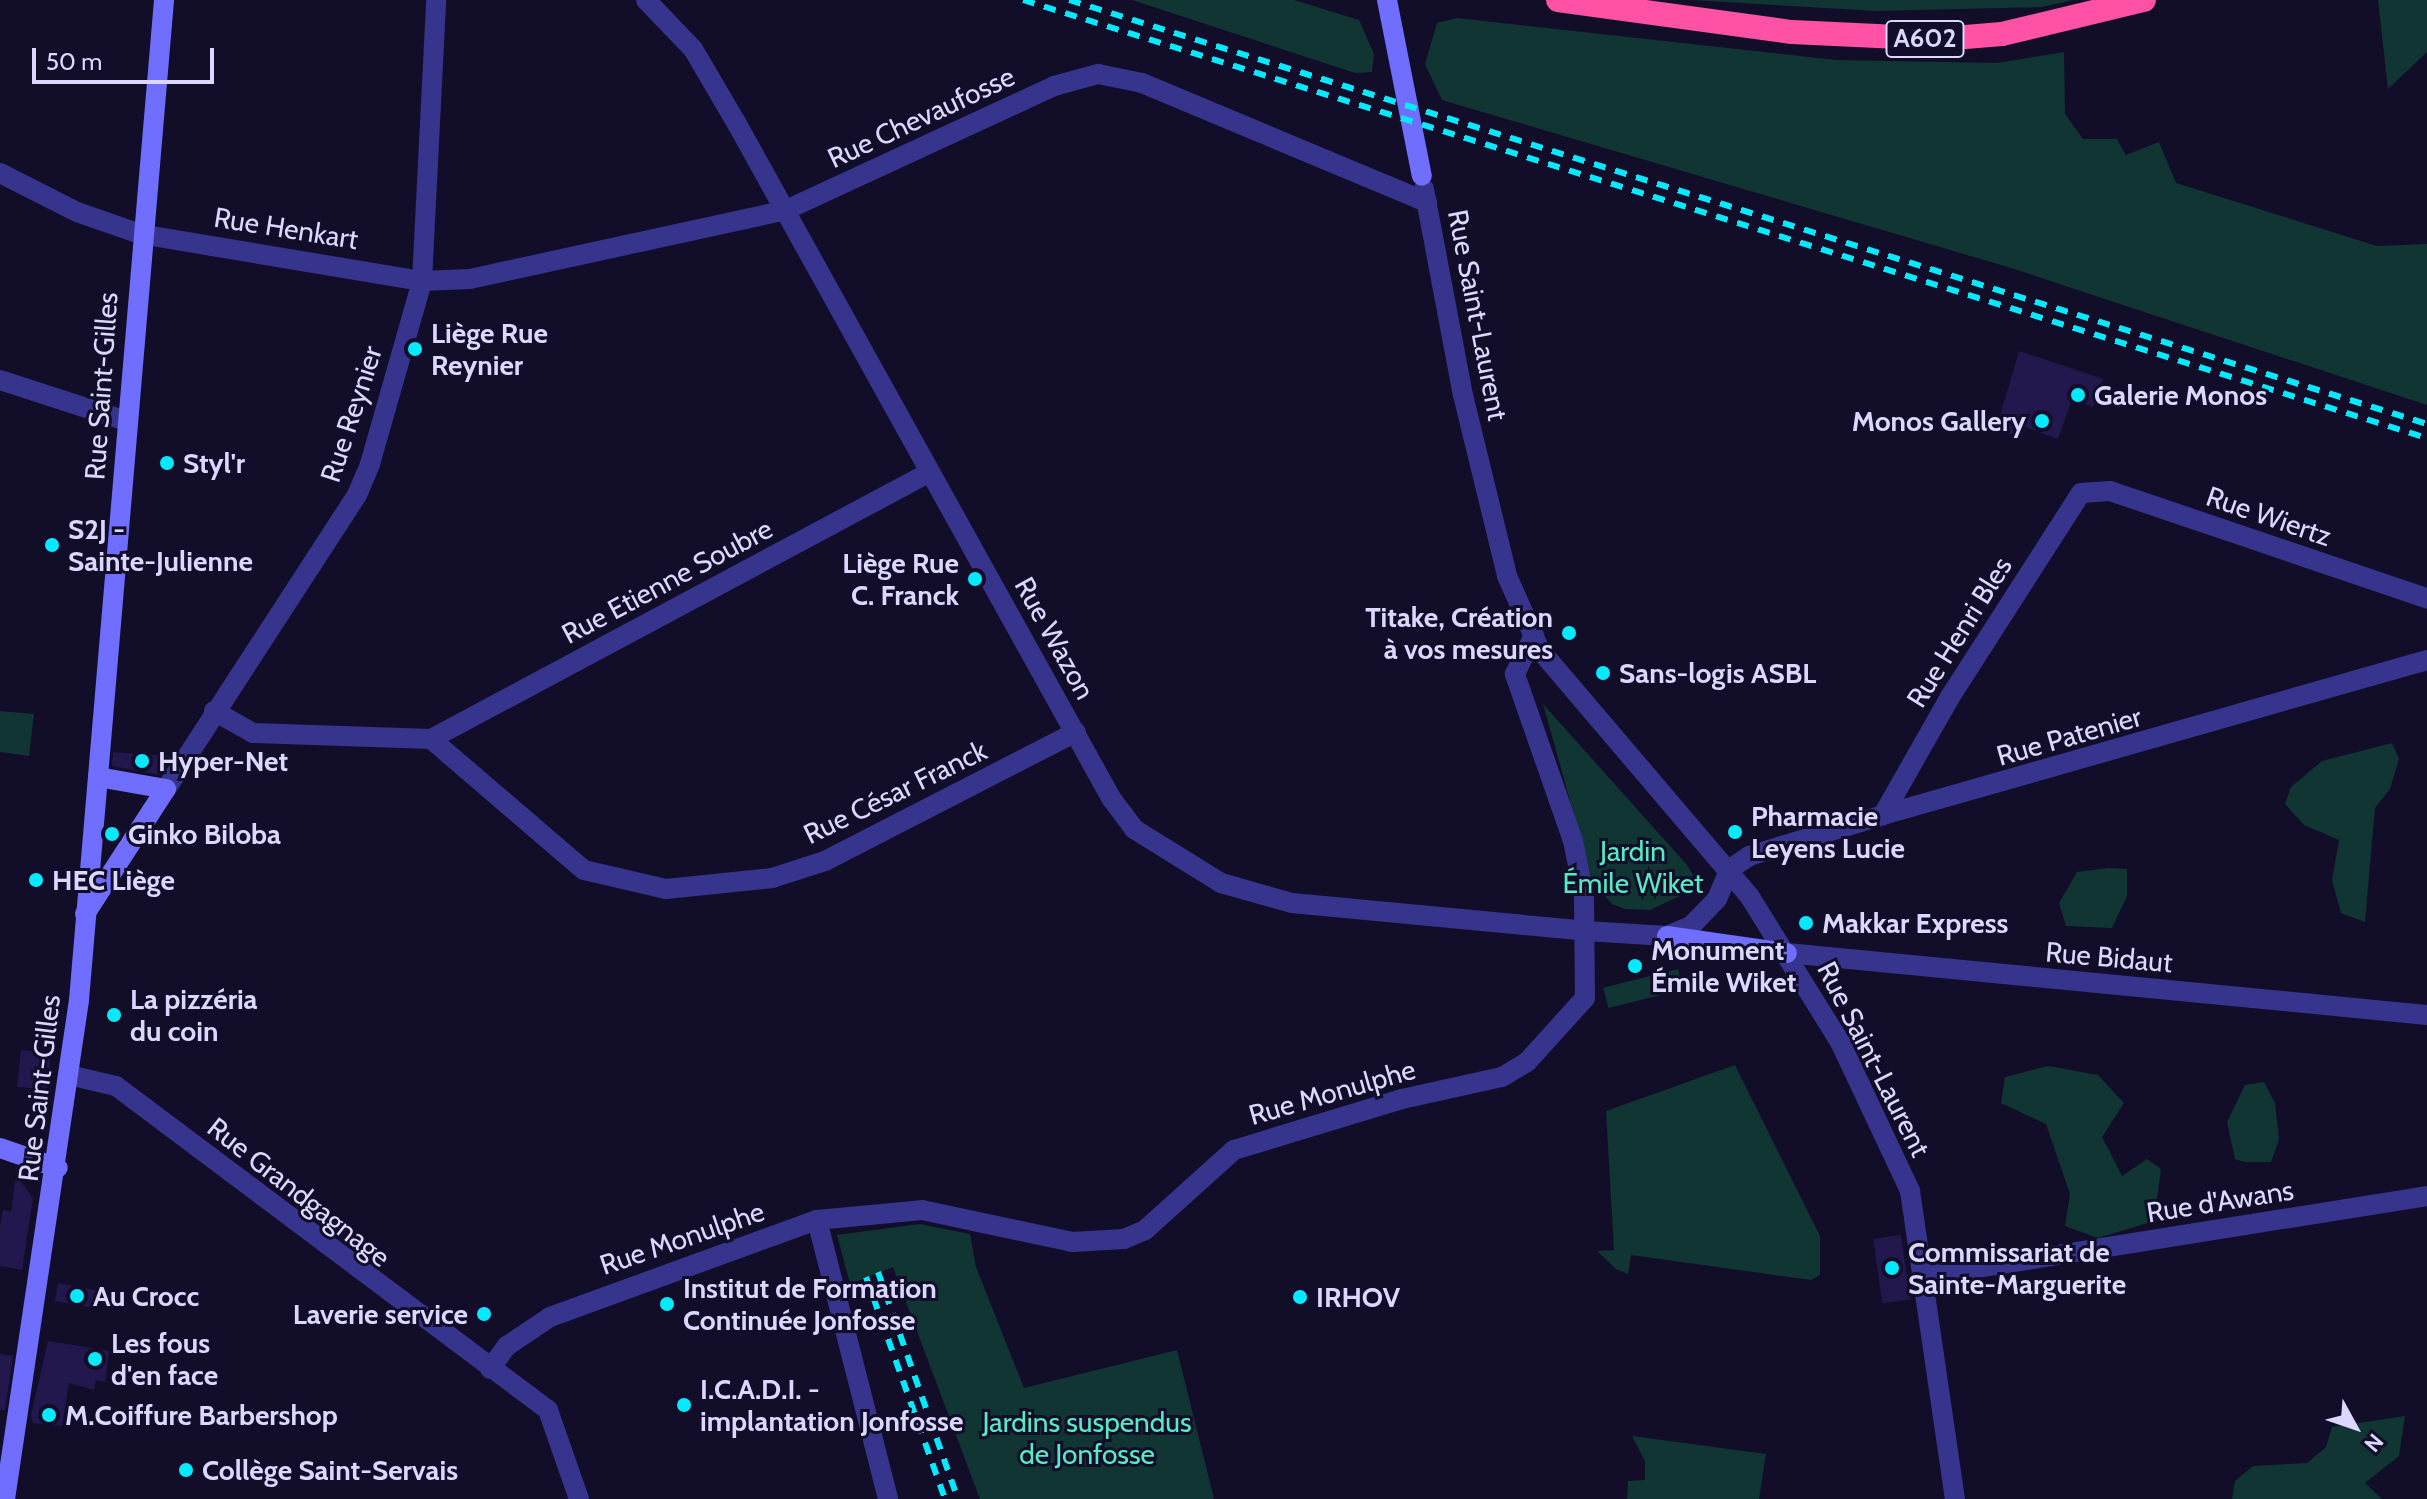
<!DOCTYPE html>
<meta charset="utf-8">
<style>
body{margin:0}
#map{position:relative;width:2427px;height:1499px;overflow:hidden;background:#120e2a;font-family:Cabin,sans-serif}
div>[style]{position:absolute}
.green>*{inset:0;background:#103533;transform-origin:0 0}
.building>*{inset:0;background:#22184d;transform-origin:0 0}
.street>*{height:20px;margin:-10px;padding:0 10px;transform-origin:10px;border-radius:10px;background:#36348d}
.secondary>*{height:20px;margin:-10px;padding:0 10px;transform-origin:10px;border-radius:10px;background:#6f6eff}
.highway>*{height:24px;margin:-12px;padding:0 12px;transform-origin:12px;border-radius:12px;background:#ff52a7}
.rail>*{height:6px;margin-top:-3px;transform-origin:0;background:repeating-linear-gradient(90deg,#03eaff 0 12px,transparent 0 22px)}
.dots>*{width:22px;height:22px;translate:-50% -50%;box-sizing:border-box;border:4px solid #120e2a;border-radius:50%}
span{translate:-50% -50%;white-space:nowrap;text-align:center;line-height:1.15;-webkit-text-stroke:6px #120e2a;paint-order:stroke}
.shield-label span{padding:2px 6px;background:#120e2a;border:2px solid;border-radius:6px;-webkit-text-stroke-width:0}
.shield-label{font-size:26px;color:#dbd7ff;font-weight:700}
.street-label{font-size:28px;color:#dbd7ff}
.poi-label{font-size:28px;color:#dbd7ff;font-weight:700}
.left{translate:0 -50%;text-align:left}
.right{translate:-100% -50%;text-align:right}
.park-label{font-size:28px;color:#56ebc4}
.north{position:absolute;left:2315px;top:1387px;width:80px;height:80px;-webkit-text-stroke:6px #120e2a;paint-order:stroke;rotate:130deg;font-size:22px;font-weight:700;line-height:32px;text-align:center;color:#dbd7ff}
.north::after{content:'';display:block;margin:auto;width:28px;height:36px;background:#dbd7ff;clip-path:polygon(50% 0,100% 100%,50% 72%,0 100%)}
.scale{position:absolute;left:32px;top:48px;width:182px;height:36px;box-sizing:border-box;border:4px solid #dbd7ff;border-top:0;padding-left:10px;font-size:24px;line-height:28px;white-space:nowrap;color:#dbd7ff;-webkit-text-stroke:6px #120e2a;paint-order:stroke}
</style>
<div id="map">
<div class="green">
<div style="clip-path:polygon(1132px 0,1294px 0,1359px 20px,1374px 54px,1372px 72px,1355px 73px)"></div>
<div style="clip-path:polygon(1690px 0,2074px 0,2042px 7px,1877px 11px)"></div>
<div style="clip-path:polygon(2378px 0,2427px 0,2427px 52px,2388px 89px)"></div>
<div style="clip-path:polygon(1457px 18px,1836px 60px,1997px 63px,2064px 52px,2065px 114px,2083px 139px,2117px 139px,2126px 155px,2159px 142px,2176px 183px,2377px 246px,2427px 244px,2427px 405px,2008px 267px,1442px 100px,1425px 64px,1437px 23px)"></div>
<div style="clip-path:polygon(1543px 704px,1687px 865px,1693px 875px,1686px 893px,1650px 910px,1625px 909px,1612px 904px,1593px 883px)"></div>
<div style="clip-path:polygon(0 711px,34px 714px,29px 756px,0 752px)"></div>
<div style="clip-path:polygon(2392px 743px,2399px 759px,2390px 789px,2375px 808px,2365px 922px,2341px 913px,2332px 880px,2339px 840px,2304px 825px,2285px 804px,2291px 787px,2322px 761px)"></div>
<div style="clip-path:polygon(2109px 868px,2127px 869px,2127px 896px,2112px 928px,2066px 926px,2059px 903px,2077px 872px)"></div>
<div style="left:1678px;top:969px;width:21px;height:77px;rotate:76deg"></div>
<div style="clip-path:polygon(1735px 1065px,1820px 1236px,1820px 1275px,1811px 1280px,1631px 1255px,1628px 1274px,1616px 1269px,1597px 1251px,1614px 1250px,1606px 1111px)"></div>
<div style="clip-path:polygon(2048px 1066px,2098px 1075px,2124px 1103px,2102px 1137px,2122px 1176px,2147px 1159px,2161px 1169px,2154px 1221px,2098px 1238px,2065px 1226px,2070px 1194px,2046px 1124px,2001px 1103px,2005px 1077px)"></div>
<div style="clip-path:polygon(2264px 1082px,2275px 1103px,2279px 1139px,2271px 1162px,2244px 1162px,2235px 1159px,2227px 1122px,2245px 1085px)"></div>
<div style="clip-path:polygon(920px 1224px,970px 1234px,976px 1267px,1024px 1388px,1177px 1350px,1214px 1499px,980px 1499px,893px 1267px,850px 1284px,837px 1235px)"></div>
<div style="clip-path:polygon(2405px 1416px,2399px 1456px,2365px 1483px,2382px 1499px,2232px 1499px,2235px 1481px,2253px 1466px,2307px 1463px,2326px 1447px,2332px 1427px)"></div>
<div style="clip-path:polygon(1632px 1436px,1766px 1454px,1759px 1499px,1627px 1499px,1628px 1481px,1645px 1480px,1645px 1461px)"></div>
</div>
<div class="building">
<div style="clip-path:polygon(2019px 351px,2103px 379px,2093px 407px,2072px 399px,2058px 439px,2025px 427px,2020px 441px,1997px 426px)"></div>
<div style="clip-path:polygon(113px 752px,170px 756px,160px 775px,112px 766px)"></div>
<div style="left:21px;top:1050px;width:30px;height:37px;rotate:6deg"></div>
<div style="clip-path:polygon(16px 1175px,33px 1198px,22px 1270px,0 1266px,0 1226px,3px 1210px,11px 1212px)"></div>
<div style="left:1901px;top:1235px;width:65px;height:28px;rotate:82deg"></div>
<div style="left:58px;top:1283px;width:42px;height:18px;rotate:11deg"></div>
<div style="clip-path:polygon(48px 1341px,109px 1351px,105px 1382px,96px 1380px,94px 1390px,69px 1383px,62px 1426px,33px 1423px,31px 1415px)"></div>
<div style="clip-path:polygon(0 1354px,13px 1356px,5px 1410px,0 1410px)"></div>
</div>
<div class="street">
<div style="left:646px;top:0;width:68px;rotate:46.2deg"></div>
<div style="left:693px;top:49px;width:87px;rotate:59.6deg"></div>
<div style="left:737px;top:124px;width:771px;rotate:60.97deg"></div>
<div style="left:1111px;top:798px;width:39px;rotate:53deg"></div>
<div style="left:1134px;top:829px;width:102px;rotate:31.8deg"></div>
<div style="left:1221px;top:883px;width:74px;rotate:15.7deg"></div>
<div style="left:1292px;top:903px;width:295px;rotate:5.4deg"></div>
<div style="left:1586px;top:931px;width:81px;rotate:3.5deg"></div>
<div style="left:1667px;top:936px;width:26px;rotate:-23deg"></div>
<div style="left:1691px;top:926px;width:37px;rotate:-46deg"></div>
<div style="left:1717px;top:899px;width:33px;rotate:-67deg"></div>
<div style="left:0;top:173px;width:86px;rotate:26.9deg"></div>
<div style="left:77px;top:212px;width:67px;rotate:19.2deg"></div>
<div style="left:140px;top:234px;width:286px;rotate:9.5deg"></div>
<div style="left:422px;top:281px;width:48px;rotate:-2.4deg"></div>
<div style="left:470px;top:279px;width:323px;rotate:-12.3deg"></div>
<div style="left:786px;top:210px;width:295px;rotate:-24.8deg"></div>
<div style="left:1054px;top:86px;width:46px;rotate:-15.3deg"></div>
<div style="left:1098px;top:74px;width:45px;rotate:11.6deg"></div>
<div style="left:1142px;top:83px;width:309px;rotate:22.7deg"></div>
<div style="left:1424px;top:189px;width:210px;rotate:79.3deg"></div>
<div style="left:1463px;top:395px;width:186px;rotate:76.3deg"></div>
<div style="left:1507px;top:576px;width:81px;rotate:66deg"></div>
<div style="left:1540px;top:650px;width:324px;rotate:49.6deg"></div>
<div style="left:1750px;top:897px;width:171px;rotate:58.2deg"></div>
<div style="left:1840px;top:1042px;width:165px;rotate:64.8deg"></div>
<div style="left:1910px;top:1191px;width:311px;rotate:81.7deg"></div>
<div style="left:0;top:380px;width:133px;rotate:18deg"></div>
<div style="left:214px;top:711px;width:45px;rotate:29.4deg"></div>
<div style="left:253px;top:733px;width:178px;rotate:1.9deg"></div>
<div style="left:431px;top:739px;width:201px;rotate:40.6deg"></div>
<div style="left:584px;top:870px;width:84px;rotate:13deg"></div>
<div style="left:666px;top:889px;width:107px;rotate:-5.9deg"></div>
<div style="left:772px;top:878px;width:56px;rotate:-17.8deg"></div>
<div style="left:825px;top:861px;width:282px;rotate:-27.2deg"></div>
<div style="left:431px;top:739px;width:566px;rotate:-28.15deg"></div>
<div style="left:166px;top:789px;width:351px;rotate:-57deg"></div>
<div style="left:357px;top:495px;width:34px;rotate:-67deg"></div>
<div style="left:370px;top:464px;width:190px;rotate:-74.1deg"></div>
<div style="left:422px;top:281px;width:281px;rotate:-87.1deg"></div>
<div style="left:1883px;top:815px;width:136px;rotate:-60.4deg"></div>
<div style="left:1950px;top:697px;width:242px;rotate:-57.3deg"></div>
<div style="left:2081px;top:493px;width:29px;rotate:-4deg"></div>
<div style="left:2110px;top:491px;width:335px;rotate:18.7deg"></div>
<div style="left:1730px;top:869px;width:23px;rotate:-34deg"></div>
<div style="left:1749px;top:856px;width:140px;rotate:-17deg"></div>
<div style="left:1883px;top:815px;width:566px;rotate:-15.9deg"></div>
<div style="left:1787px;top:953px;width:643px;rotate:5.53deg"></div>
<div style="left:69px;top:1075px;width:48px;rotate:13.2deg"></div>
<div style="left:116px;top:1086px;width:540px;rotate:36.87deg"></div>
<div style="left:548px;top:1410px;width:94px;rotate:70.8deg"></div>
<div style="left:817px;top:1220px;width:288px;rotate:75.7deg"></div>
<div style="left:1927px;top:1276px;width:506px;rotate:-9.09deg"></div>
<div style="left:490px;top:1369px;width:29px;rotate:-54deg"></div>
<div style="left:507px;top:1346px;width:52px;rotate:-34deg"></div>
<div style="left:550px;top:1317px;width:284px;rotate:-20deg"></div>
<div style="left:817px;top:1220px;width:105px;rotate:-5.4deg"></div>
<div style="left:922px;top:1210px;width:153px;rotate:12deg"></div>
<div style="left:1072px;top:1242px;width:52px;rotate:-3.3deg"></div>
<div style="left:1124px;top:1239px;width:23px;rotate:-23deg"></div>
<div style="left:1145px;top:1230px;width:120px;rotate:-42deg"></div>
<div style="left:1234px;top:1150px;width:176px;rotate:-16.9deg"></div>
<div style="left:1402px;top:1099px;width:102px;rotate:-12.4deg"></div>
<div style="left:1502px;top:1077px;width:29px;rotate:-31deg"></div>
<div style="left:1527px;top:1062px;width:86px;rotate:-47.8deg"></div>
<div style="left:1585px;top:998px;width:104px;rotate:-90.6deg"></div>
<div style="left:1584px;top:894px;width:54px;rotate:-101.7deg"></div>
<div style="left:1573px;top:841px;width:177px;rotate:-109.2deg"></div>
<div style="left:1515px;top:674px;width:43px;rotate:-64deg"></div>
</div>
<div class="secondary">
<div style="left:1387px;top:0;width:179px;rotate:78.8deg"></div>
<div style="left:85px;top:914px;width:149px;rotate:-57.1deg"></div>
<div style="left:166px;top:789px;width:69px;rotate:-170deg"></div>
<div style="left:1667px;top:936px;width:121px;rotate:8.1deg"></div>
<div style="left:0;top:1148px;width:61px;rotate:19deg"></div>
<div style="left:5px;top:1499px;width:504px;rotate:-81.56deg"></div>
<div style="left:79px;top:1000px;width:1004px;rotate:-85.14deg"></div>
</div>
<div class="highway">
<div style="left:1558px;top:0;width:236px;rotate:7.8deg"></div>
<div style="left:1792px;top:32px;width:149px;rotate:2.7deg"></div>
<div style="left:1941px;top:39px;width:61px;rotate:-4.7deg"></div>
<div style="left:2002px;top:34px;width:146px;rotate:-13.5deg"></div>
</div>
<div class="rail">
<div style="left:1023px;top:0;width:1471px;rotate:17.33deg"></div>
<div style="left:1069px;top:0;width:1423px;rotate:17.34deg"></div>
<div style="left:878px;top:1272px;width:241px;rotate:70.6deg"></div>
<div style="left:866px;top:1277px;width:236px;rotate:70.4deg"></div>
</div>
<div class="dots">
<div style="left:415px;top:349px;background:#03eaff"></div>
<div style="left:2078px;top:395px;background:#03eaff"></div>
<div style="left:2042px;top:421px;background:#03eaff"></div>
<div style="left:167px;top:463px;background:#03eaff"></div>
<div style="left:52px;top:545px;background:#03eaff"></div>
<div style="left:975px;top:579px;background:#03eaff"></div>
<div style="left:1569px;top:633px;background:#03eaff"></div>
<div style="left:1603px;top:673px;background:#03eaff"></div>
<div style="left:142px;top:761px;background:#03eaff"></div>
<div style="left:1735px;top:832px;background:#03eaff"></div>
<div style="left:112px;top:834px;background:#03eaff"></div>
<div style="left:36px;top:880px;background:#03eaff"></div>
<div style="left:1806px;top:923px;background:#03eaff"></div>
<div style="left:1635px;top:966px;background:#03eaff"></div>
<div style="left:114px;top:1015px;background:#03eaff"></div>
<div style="left:1892px;top:1268px;background:#03eaff"></div>
<div style="left:77px;top:1296px;background:#03eaff"></div>
<div style="left:1300px;top:1297px;background:#03eaff"></div>
<div style="left:667px;top:1304px;background:#03eaff"></div>
<div style="left:484px;top:1314px;background:#03eaff"></div>
<div style="left:95px;top:1359px;background:#03eaff"></div>
<div style="left:684px;top:1405px;background:#03eaff"></div>
<div style="left:49px;top:1415px;background:#03eaff"></div>
<div style="left:186px;top:1470px;background:#03eaff"></div>
</div>
<div class="shield-label">
<span style="left:1925px;top:39px">A602</span>
</div>
<div class="street-label">
<span style="left:921px;top:117px;rotate:-25deg">Rue Chevaufosse</span>
<span style="left:286px;top:228px;rotate:9deg">Rue Henkart</span>
<span style="left:1478px;top:315px;rotate:79deg">Rue Saint-Laurent</span>
<span style="left:101px;top:386px;rotate:-86deg">Rue Saint-Gilles</span>
<span style="left:351px;top:414px;rotate:-72deg">Rue Reynier</span>
<span style="left:2269px;top:516px;rotate:19deg">Rue Wiertz</span>
<span style="left:667px;top:581px;rotate:-28deg">Rue Etienne Soubre</span>
<span style="left:1959px;top:632px;rotate:-58deg">Rue Henri Bles</span>
<span style="left:1055px;top:638px;rotate:61deg">Rue Wazon</span>
<span style="left:2069px;top:736px;rotate:-16deg">Rue Patenier</span>
<span style="left:895px;top:792px;rotate:-26deg">Rue César Franck</span>
<span style="left:2109px;top:957px;rotate:5deg">Rue Bidaut</span>
<span style="left:1874px;top:1059px;rotate:63deg">Rue Saint-Laurent</span>
<span style="left:39px;top:1088px;rotate:-83deg">Rue Saint-Gilles</span>
<span style="left:1332px;top:1092px;rotate:-16deg">Rue Monulphe</span>
<span style="left:299px;top:1192px;rotate:38deg">Rue Grandgagnage</span>
<span style="left:2220px;top:1201px;rotate:-9deg">Rue d'Awans</span>
<span style="left:682px;top:1238px;rotate:-19deg">Rue Monulphe</span>
</div>
<div class="poi-label">
<span class="left" style="left:431px;top:349px">Liège Rue<br>Reynier</span>
<span class="left" style="left:2094px;top:395px">Galerie Monos</span>
<span class="right" style="left:2026px;top:421px">Monos Gallery</span>
<span class="left" style="left:183px;top:463px">Styl'r</span>
<span class="left" style="left:68px;top:545px">S2J -<br>Sainte-Julienne</span>
<span class="right" style="left:959px;top:579px">Liège Rue<br>C. Franck</span>
<span class="right" style="left:1553px;top:633px">Titake, Création<br>à vos mesures</span>
<span class="left" style="left:1619px;top:673px">Sans-logis ASBL</span>
<span class="left" style="left:158px;top:761px">Hyper-Net</span>
<span class="left" style="left:1751px;top:832px">Pharmacie<br>Leyens Lucie</span>
<span class="left" style="left:128px;top:834px">Ginko Biloba</span>
<span class="left" style="left:52px;top:880px">HEC Liège</span>
<span class="left" style="left:1822px;top:923px">Makkar Express</span>
<span class="left" style="left:1651px;top:966px">Monument<br>Émile Wiket</span>
<span class="left" style="left:130px;top:1015px">La pizzéria<br>du coin</span>
<span class="left" style="left:1908px;top:1268px">Commissariat de<br>Sainte-Marguerite</span>
<span class="left" style="left:683px;top:1304px">Institut de Formation<br>Continuée Jonfosse</span>
<span class="left" style="left:93px;top:1296px">Au Crocc</span>
<span class="left" style="left:1316px;top:1297px">IRHOV</span>
<span class="right" style="left:468px;top:1314px">Laverie service</span>
<span class="left" style="left:111px;top:1359px">Les fous<br>d'en face</span>
<span class="left" style="left:700px;top:1405px">I.C.A.D.I. -<br>implantation Jonfosse</span>
<span class="left" style="left:65px;top:1415px">M.Coiffure Barbershop</span>
<span class="left" style="left:202px;top:1470px">Collège Saint-Servais</span>
</div>
<div class="park-label">
<span style="left:1633px;top:867px">Jardin<br>Émile Wiket</span>
<span style="left:1087px;top:1438px">Jardins suspendus<br>de Jonfosse</span>
</div>
<div class="north">N</div>
<div class="scale">50 m</div>
</div>
